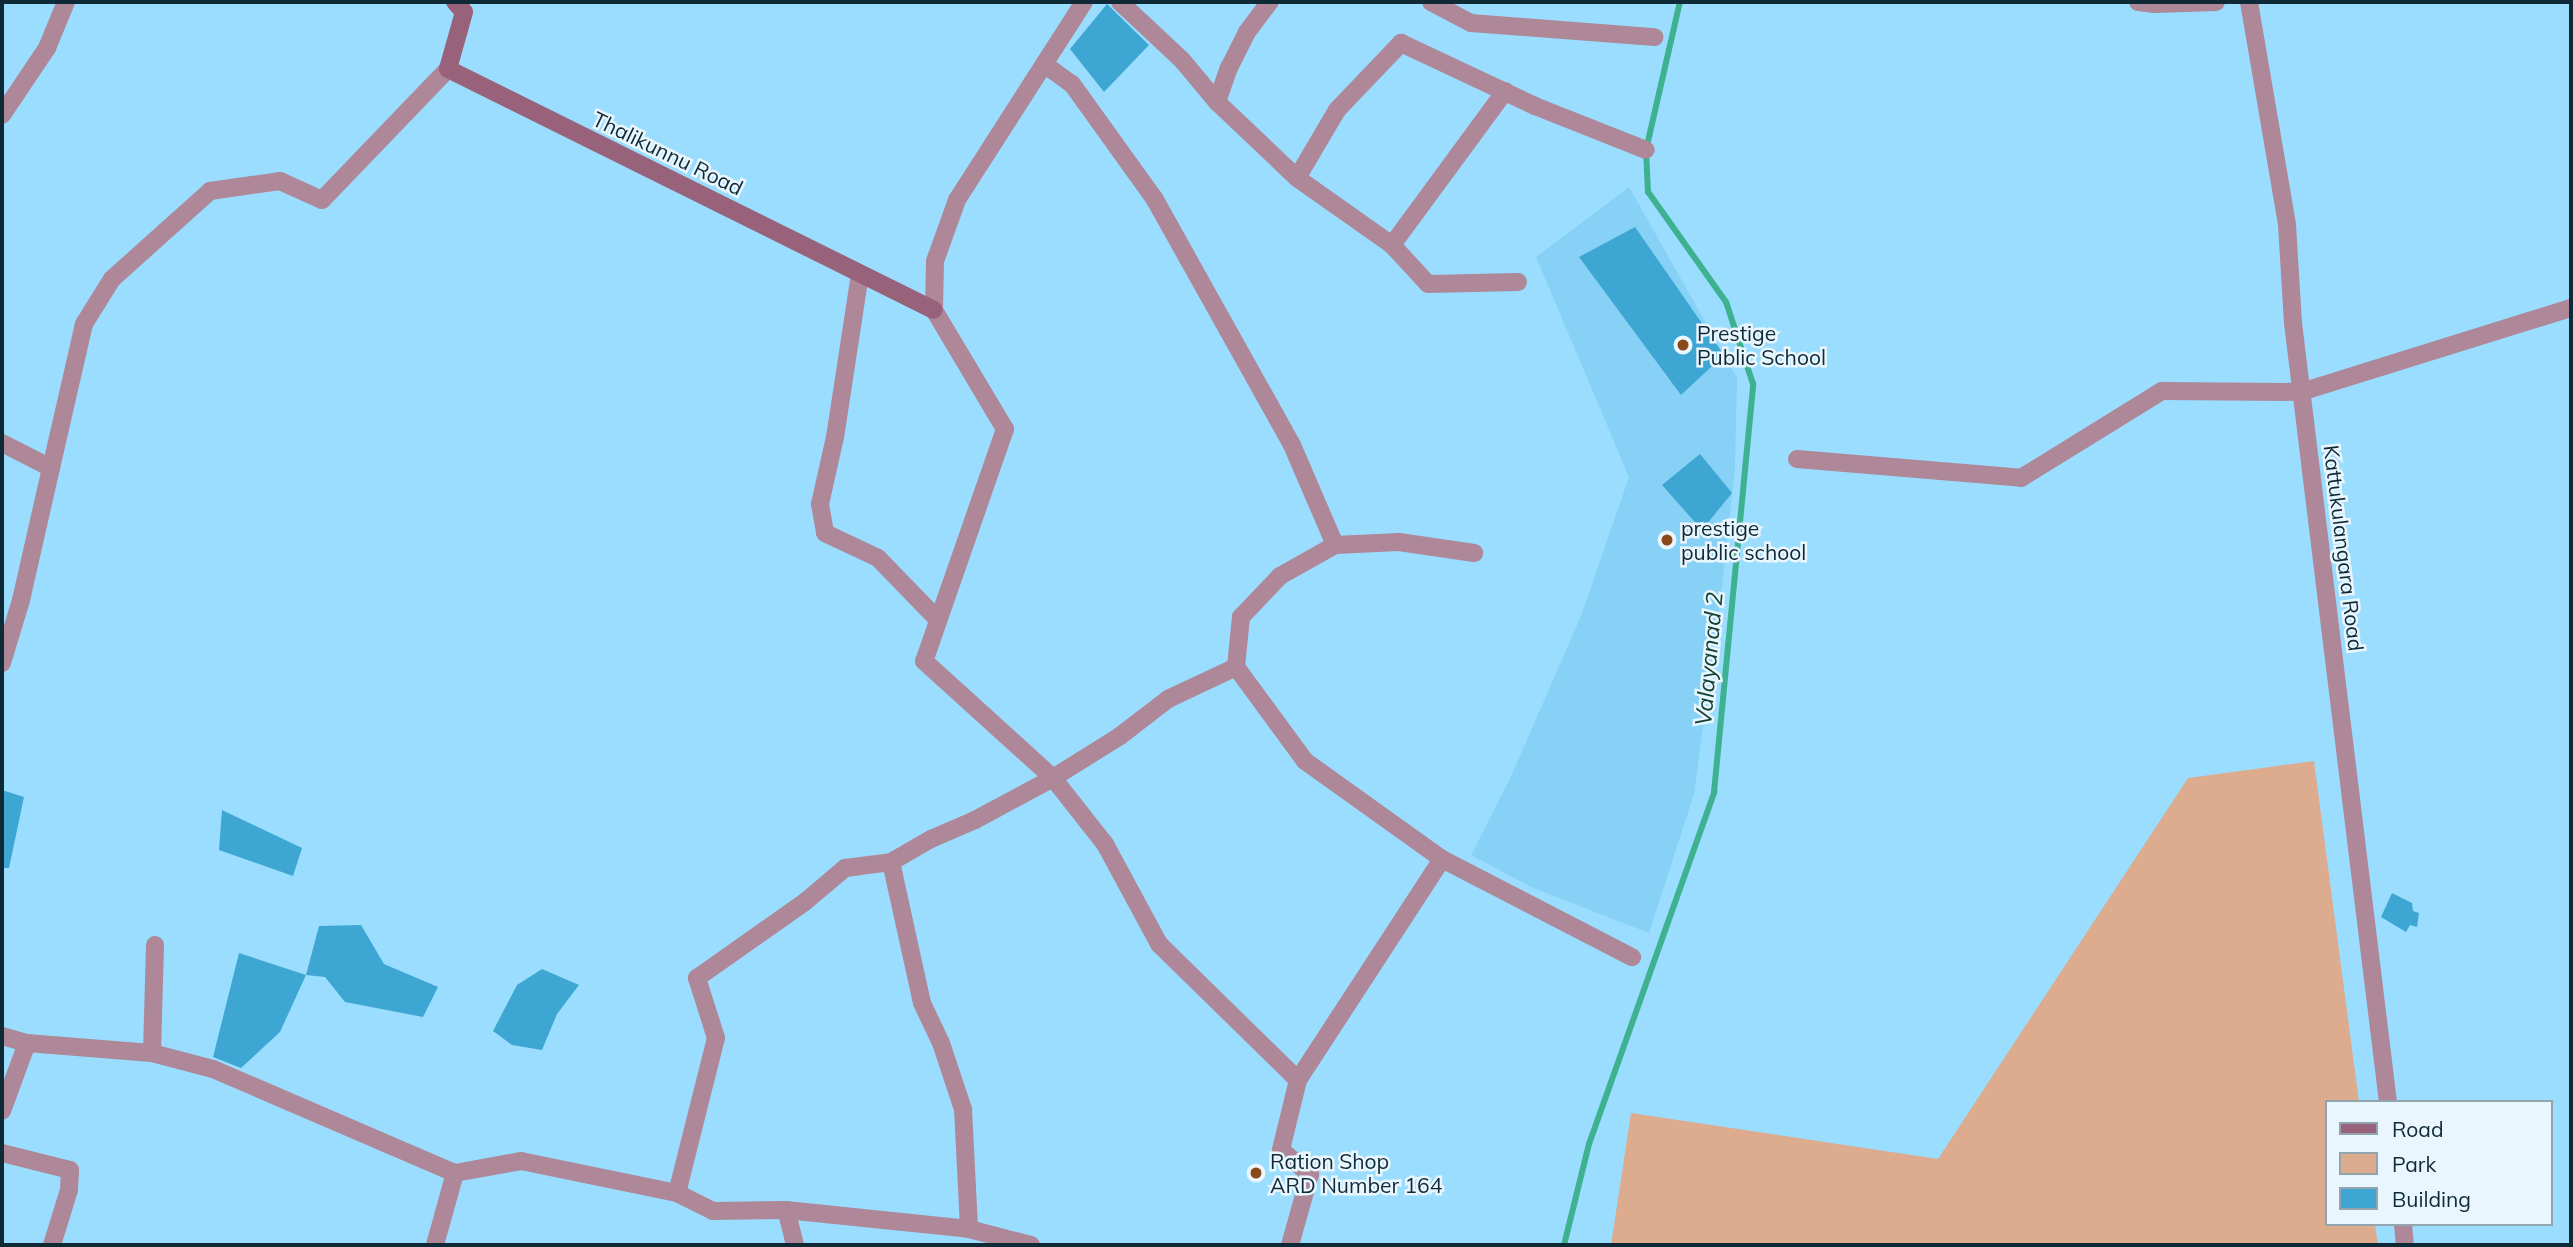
<!DOCTYPE html>
<style>
body{margin:0}
#map{position:relative;width:2573px;height:1247px;overflow:hidden;background:#9bddff;font-family:Mulish,sans-serif}
div>[style]{position:absolute}
.built>*{inset:0;background:#86d1f5}
.green>*{inset:0;background:#ddab8e}
.stream>*{height:6px;margin:-3px;padding:0 3px;transform-origin:3px;border-radius:3px;background:#3db190}
.building>*{inset:0;background:#3ea6d3}
.street>*{height:18px;margin:-9px;padding:0 9px;transform-origin:9px;border-radius:9px;background:#ae8798}
.secondary>*{height:18px;margin:-9px;padding:0 9px;transform-origin:9px;border-radius:9px;background:#99627b}
.dots>*{width:19px;height:19px;translate:-50% -50%;box-sizing:border-box;border:4px solid #e9f6fd;border-radius:50%}
span{translate:-50% -50%;white-space:nowrap;text-align:center;line-height:1.15;-webkit-text-stroke:5px #e9f6fd;paint-order:stroke}
.street-label{font-size:21px;color:#0f2a37}
.poi-label{font-size:21px;color:#0f2a37}
.left{translate:0 -50%;text-align:left}
.water-label{font-size:23px;color:#104234;font-style:italic}
.frame{position:absolute;inset:0;border:4px solid #0f2a37;pointer-events:none}
.legend{position:absolute;left:2325px;top:1100px;width:228px;height:126px;box-sizing:border-box;background:#e9f6fd;border:2px solid #92a4ae;margin:0;padding:9px 12px;list-style:none;font-size:21px;color:#0f2a37}
.legend li{display:flex;align-items:center;gap:14px;height:35px}
.legend b{width:35px;border:2px solid #92a4ae}
</style>
<div id="map">
<div class="built">
<div style="clip-path:polygon(1629px 187px,1737px 378px,1735px 468px,1722px 587px,1694px 794px,1649px 933px,1531px 887px,1471px 855px,1509px 781px,1581px 616px,1629px 477px,1536px 257px)"></div>
</div>
<div class="green">
<div style="clip-path:polygon(2314px 761px,2359px 1102px,2326px 1102px,2326px 1224px,2375px 1224px,2378px 1245px,1611px 1245px,1631px 1113px,1938px 1159px,2188px 778px)"></div>
</div>
<div class="stream">
<div style="left:1564px;top:1245px;width:104px;rotate:-76.1deg"></div>
<div style="left:1589px;top:1144px;width:374px;rotate:-70.4deg"></div>
<div style="left:1714px;top:792px;width:410px;rotate:-84.5deg"></div>
<div style="left:1753px;top:384px;width:86px;rotate:-108.2deg"></div>
<div style="left:1726px;top:302px;width:135px;rotate:-125.3deg"></div>
<div style="left:1648px;top:192px;width:42px;rotate:-92.7deg"></div>
<div style="left:1646px;top:150px;width:152px;rotate:-77.1deg"></div>
</div>
<div class="building">
<div style="clip-path:polygon(1107px 4px,1149px 45px,1104px 92px,1070px 49px)"></div>
<div style="clip-path:polygon(1635px 227px,1724px 355px,1681px 395px,1579px 257px)"></div>
<div style="clip-path:polygon(1700px 454px,1732px 493px,1702px 530px,1662px 485px)"></div>
<div style="clip-path:polygon(2px 790px,24px 797px,9px 868px,2px 868px)"></div>
<div style="clip-path:polygon(222px 810px,302px 848px,293px 876px,219px 850px)"></div>
<div style="clip-path:polygon(2392px 893px,2412px 903px,2413px 911px,2419px 913px,2417px 927px,2410px 925px,2406px 932px,2381px 917px)"></div>
<div style="clip-path:polygon(361px 925px,384px 964px,438px 987px,423px 1017px,345px 1002px,325px 977px,306px 975px,319px 926px)"></div>
<div style="clip-path:polygon(239px 953px,306px 975px,280px 1032px,241px 1068px,213px 1057px)"></div>
<div style="clip-path:polygon(542px 969px,579px 985px,557px 1014px,542px 1050px,512px 1045px,493px 1031px,517px 985px)"></div>
</div>
<div class="street">
<div style="left:1084px;top:2px;width:235px;rotate:122.7deg"></div>
<div style="left:957px;top:200px;width:65px;rotate:109.8deg"></div>
<div style="left:935px;top:261px;width:49px;rotate:91.2deg"></div>
<div style="left:934px;top:310px;width:139px;rotate:59.2deg"></div>
<div style="left:1005px;top:429px;width:246px;rotate:109.2deg"></div>
<div style="left:924px;top:661px;width:174px;rotate:42.2deg"></div>
<div style="left:1053px;top:778px;width:84px;rotate:51.8deg"></div>
<div style="left:1105px;top:844px;width:114px;rotate:61.6deg"></div>
<div style="left:1159px;top:944px;width:194px;rotate:44.4deg"></div>
<div style="left:1298px;top:1080px;width:72px;rotate:103.7deg"></div>
<div style="left:1281px;top:1150px;width:38px;rotate:40deg"></div>
<div style="left:1310px;top:1174px;width:74px;rotate:105.7deg"></div>
<div style="left:1120px;top:2px;width:85px;rotate:43.1deg"></div>
<div style="left:1182px;top:60px;width:55px;rotate:50.2deg"></div>
<div style="left:1217px;top:102px;width:110px;rotate:43.5deg"></div>
<div style="left:1431px;top:2px;width:45px;rotate:27.7deg"></div>
<div style="left:1471px;top:23px;width:184px;rotate:4.4deg"></div>
<div style="left:2138px;top:2px;width:17px;rotate:7deg"></div>
<div style="left:2155px;top:4px;width:61px;rotate:-1.9deg"></div>
<div style="left:2249px;top:2px;width:226px;rotate:80.3deg"></div>
<div style="left:2287px;top:225px;width:98px;rotate:86.5deg"></div>
<div style="left:2293px;top:323px;width:785px;rotate:83.05deg"></div>
<div style="left:1044px;top:64px;width:34px;rotate:36deg"></div>
<div style="left:1072px;top:84px;width:140px;rotate:54.3deg"></div>
<div style="left:1154px;top:198px;width:283px;rotate:60.8deg"></div>
<div style="left:1292px;top:445px;width:109px;rotate:66.7deg"></div>
<div style="left:1217px;top:102px;width:36px;rotate:-71deg"></div>
<div style="left:1229px;top:68px;width:40px;rotate:-63.4deg"></div>
<div style="left:1247px;top:32px;width:38px;rotate:-53deg"></div>
<div style="left:2px;top:115px;width:81px;rotate:-56.1deg"></div>
<div style="left:47px;top:48px;width:50px;rotate:-67.6deg"></div>
<div style="left:1392px;top:245px;width:191px;rotate:-53.7deg"></div>
<div style="left:860px;top:274px;width:165px;rotate:98.7deg"></div>
<div style="left:835px;top:437px;width:69px;rotate:102.6deg"></div>
<div style="left:820px;top:504px;width:29px;rotate:80deg"></div>
<div style="left:825px;top:533px;width:59px;rotate:25.3deg"></div>
<div style="left:878px;top:558px;width:86px;rotate:45.9deg"></div>
<div style="left:1518px;top:282px;width:90px;rotate:178.7deg"></div>
<div style="left:1428px;top:284px;width:53px;rotate:-132.7deg"></div>
<div style="left:1392px;top:245px;width:116px;rotate:-144.8deg"></div>
<div style="left:1297px;top:178px;width:79px;rotate:-59.5deg"></div>
<div style="left:1337px;top:110px;width:93px;rotate:-46.3deg"></div>
<div style="left:1401px;top:43px;width:148px;rotate:25.2deg"></div>
<div style="left:1535px;top:106px;width:119px;rotate:21.6deg"></div>
<div style="left:2px;top:443px;width:55px;rotate:27deg"></div>
<div style="left:51px;top:468px;width:148px;rotate:-77.1deg"></div>
<div style="left:84px;top:324px;width:53px;rotate:-58.1deg"></div>
<div style="left:112px;top:279px;width:132px;rotate:-41.9deg"></div>
<div style="left:210px;top:191px;width:71px;rotate:-8.1deg"></div>
<div style="left:280px;top:181px;width:46px;rotate:24.3deg"></div>
<div style="left:322px;top:200px;width:182px;rotate:-46.1deg"></div>
<div style="left:1797px;top:459px;width:225px;rotate:4.8deg"></div>
<div style="left:2021px;top:478px;width:166px;rotate:-31.7deg"></div>
<div style="left:2162px;top:391px;width:139px;rotate:0.4deg"></div>
<div style="left:2301px;top:392px;width:283px;rotate:-17.3deg"></div>
<div style="left:2px;top:663px;width:66px;rotate:-73.2deg"></div>
<div style="left:21px;top:600px;width:135px;rotate:-77.2deg"></div>
<div style="left:1236px;top:667px;width:117px;rotate:53.7deg"></div>
<div style="left:1305px;top:761px;width:168px;rotate:35.6deg"></div>
<div style="left:1442px;top:859px;width:214px;rotate:27.3deg"></div>
<div style="left:891px;top:862px;width:144px;rotate:77.6deg"></div>
<div style="left:922px;top:1003px;width:44px;rotate:64.6deg"></div>
<div style="left:941px;top:1043px;width:70px;rotate:71.6deg"></div>
<div style="left:963px;top:1109px;width:120px;rotate:87.1deg"></div>
<div style="left:155px;top:945px;width:108px;rotate:91.6deg"></div>
<div style="left:152px;top:1053px;width:63px;rotate:14.7deg"></div>
<div style="left:213px;top:1069px;width:263px;rotate:23.3deg"></div>
<div style="left:455px;top:1173px;width:67px;rotate:-10.3deg"></div>
<div style="left:521px;top:1161px;width:159px;rotate:11.6deg"></div>
<div style="left:2px;top:1036px;width:26px;rotate:16deg"></div>
<div style="left:27px;top:1043px;width:72px;rotate:110.2deg"></div>
<div style="left:27px;top:1043px;width:125px;rotate:4.6deg"></div>
<div style="left:1298px;top:1080px;width:264px;rotate:-56.9deg"></div>
<div style="left:2px;top:1153px;width:70px;rotate:14deg"></div>
<div style="left:70px;top:1170px;width:20px;rotate:93deg"></div>
<div style="left:69px;top:1190px;width:58px;rotate:107.2deg"></div>
<div style="left:786px;top:1210px;width:184px;rotate:5.9deg"></div>
<div style="left:969px;top:1229px;width:64px;rotate:14.5deg"></div>
<div style="left:2403px;top:1224px;width:21px;rotate:85deg"></div>
<div style="left:435px;top:1245px;width:75px;rotate:-74.5deg"></div>
<div style="left:795px;top:1245px;width:36px;rotate:-104deg"></div>
<div style="left:786px;top:1210px;width:73px;rotate:179.2deg"></div>
<div style="left:713px;top:1211px;width:40px;rotate:-153.4deg"></div>
<div style="left:677px;top:1193px;width:160px;rotate:-75.9deg"></div>
<div style="left:716px;top:1038px;width:63px;rotate:-107.6deg"></div>
<div style="left:697px;top:978px;width:133px;rotate:-35.2deg"></div>
<div style="left:806px;top:901px;width:51px;rotate:-40.2deg"></div>
<div style="left:845px;top:868px;width:46px;rotate:-7.4deg"></div>
<div style="left:891px;top:862px;width:46px;rotate:-29.9deg"></div>
<div style="left:931px;top:839px;width:48px;rotate:-23.4deg"></div>
<div style="left:975px;top:820px;width:89px;rotate:-28.3deg"></div>
<div style="left:1053px;top:778px;width:79px;rotate:-32.1deg"></div>
<div style="left:1120px;top:736px;width:61px;rotate:-37.6deg"></div>
<div style="left:1168px;top:699px;width:75px;rotate:-25.2deg"></div>
<div style="left:1236px;top:667px;width:50px;rotate:-84.3deg"></div>
<div style="left:1241px;top:617px;width:57px;rotate:-46.4deg"></div>
<div style="left:1280px;top:576px;width:63px;rotate:-29.4deg"></div>
<div style="left:1335px;top:545px;width:64px;rotate:-2.7deg"></div>
<div style="left:1399px;top:542px;width:76px;rotate:8.3deg"></div>
</div>
<div class="secondary">
<div style="left:455px;top:2px;width:13px;rotate:48deg"></div>
<div style="left:464px;top:12px;width:59px;rotate:105.7deg"></div>
<div style="left:448px;top:69px;width:542px;rotate:26.38deg"></div>
</div>
<div class="dots">
<div style="left:1683px;top:345px;background:#8b481a"></div>
<div style="left:1667px;top:540px;background:#8b481a"></div>
<div style="left:1256px;top:1173px;background:#8b481a"></div>
</div>
<div class="street-label">
<span style="left:668px;top:153px;rotate:26deg">Thalikunnu Road</span>
<span style="left:2344px;top:548px;rotate:83deg">Kattukulangara Road</span>
</div>
<div class="poi-label">
<span class="left" style="left:1697px;top:345px">Prestige<br>Public School</span>
<span class="left" style="left:1681px;top:540px">prestige<br>public school</span>
<span class="left" style="left:1270px;top:1173px">Ration Shop<br>ARD Number 164</span>
</div>
<div class="water-label">
<span style="left:1709px;top:659px;rotate:-85deg">Valayanad 2</span>
</div>
<div class="frame"></div>
<ul class="legend">
<li><b style="height:9px;background:#99627b"></b>Road</li>
<li><b style="height:19px;background:#ddab8e"></b>Park</li>
<li><b style="height:19px;background:#3ea6d3"></b>Building</li>
</ul>
</div>
